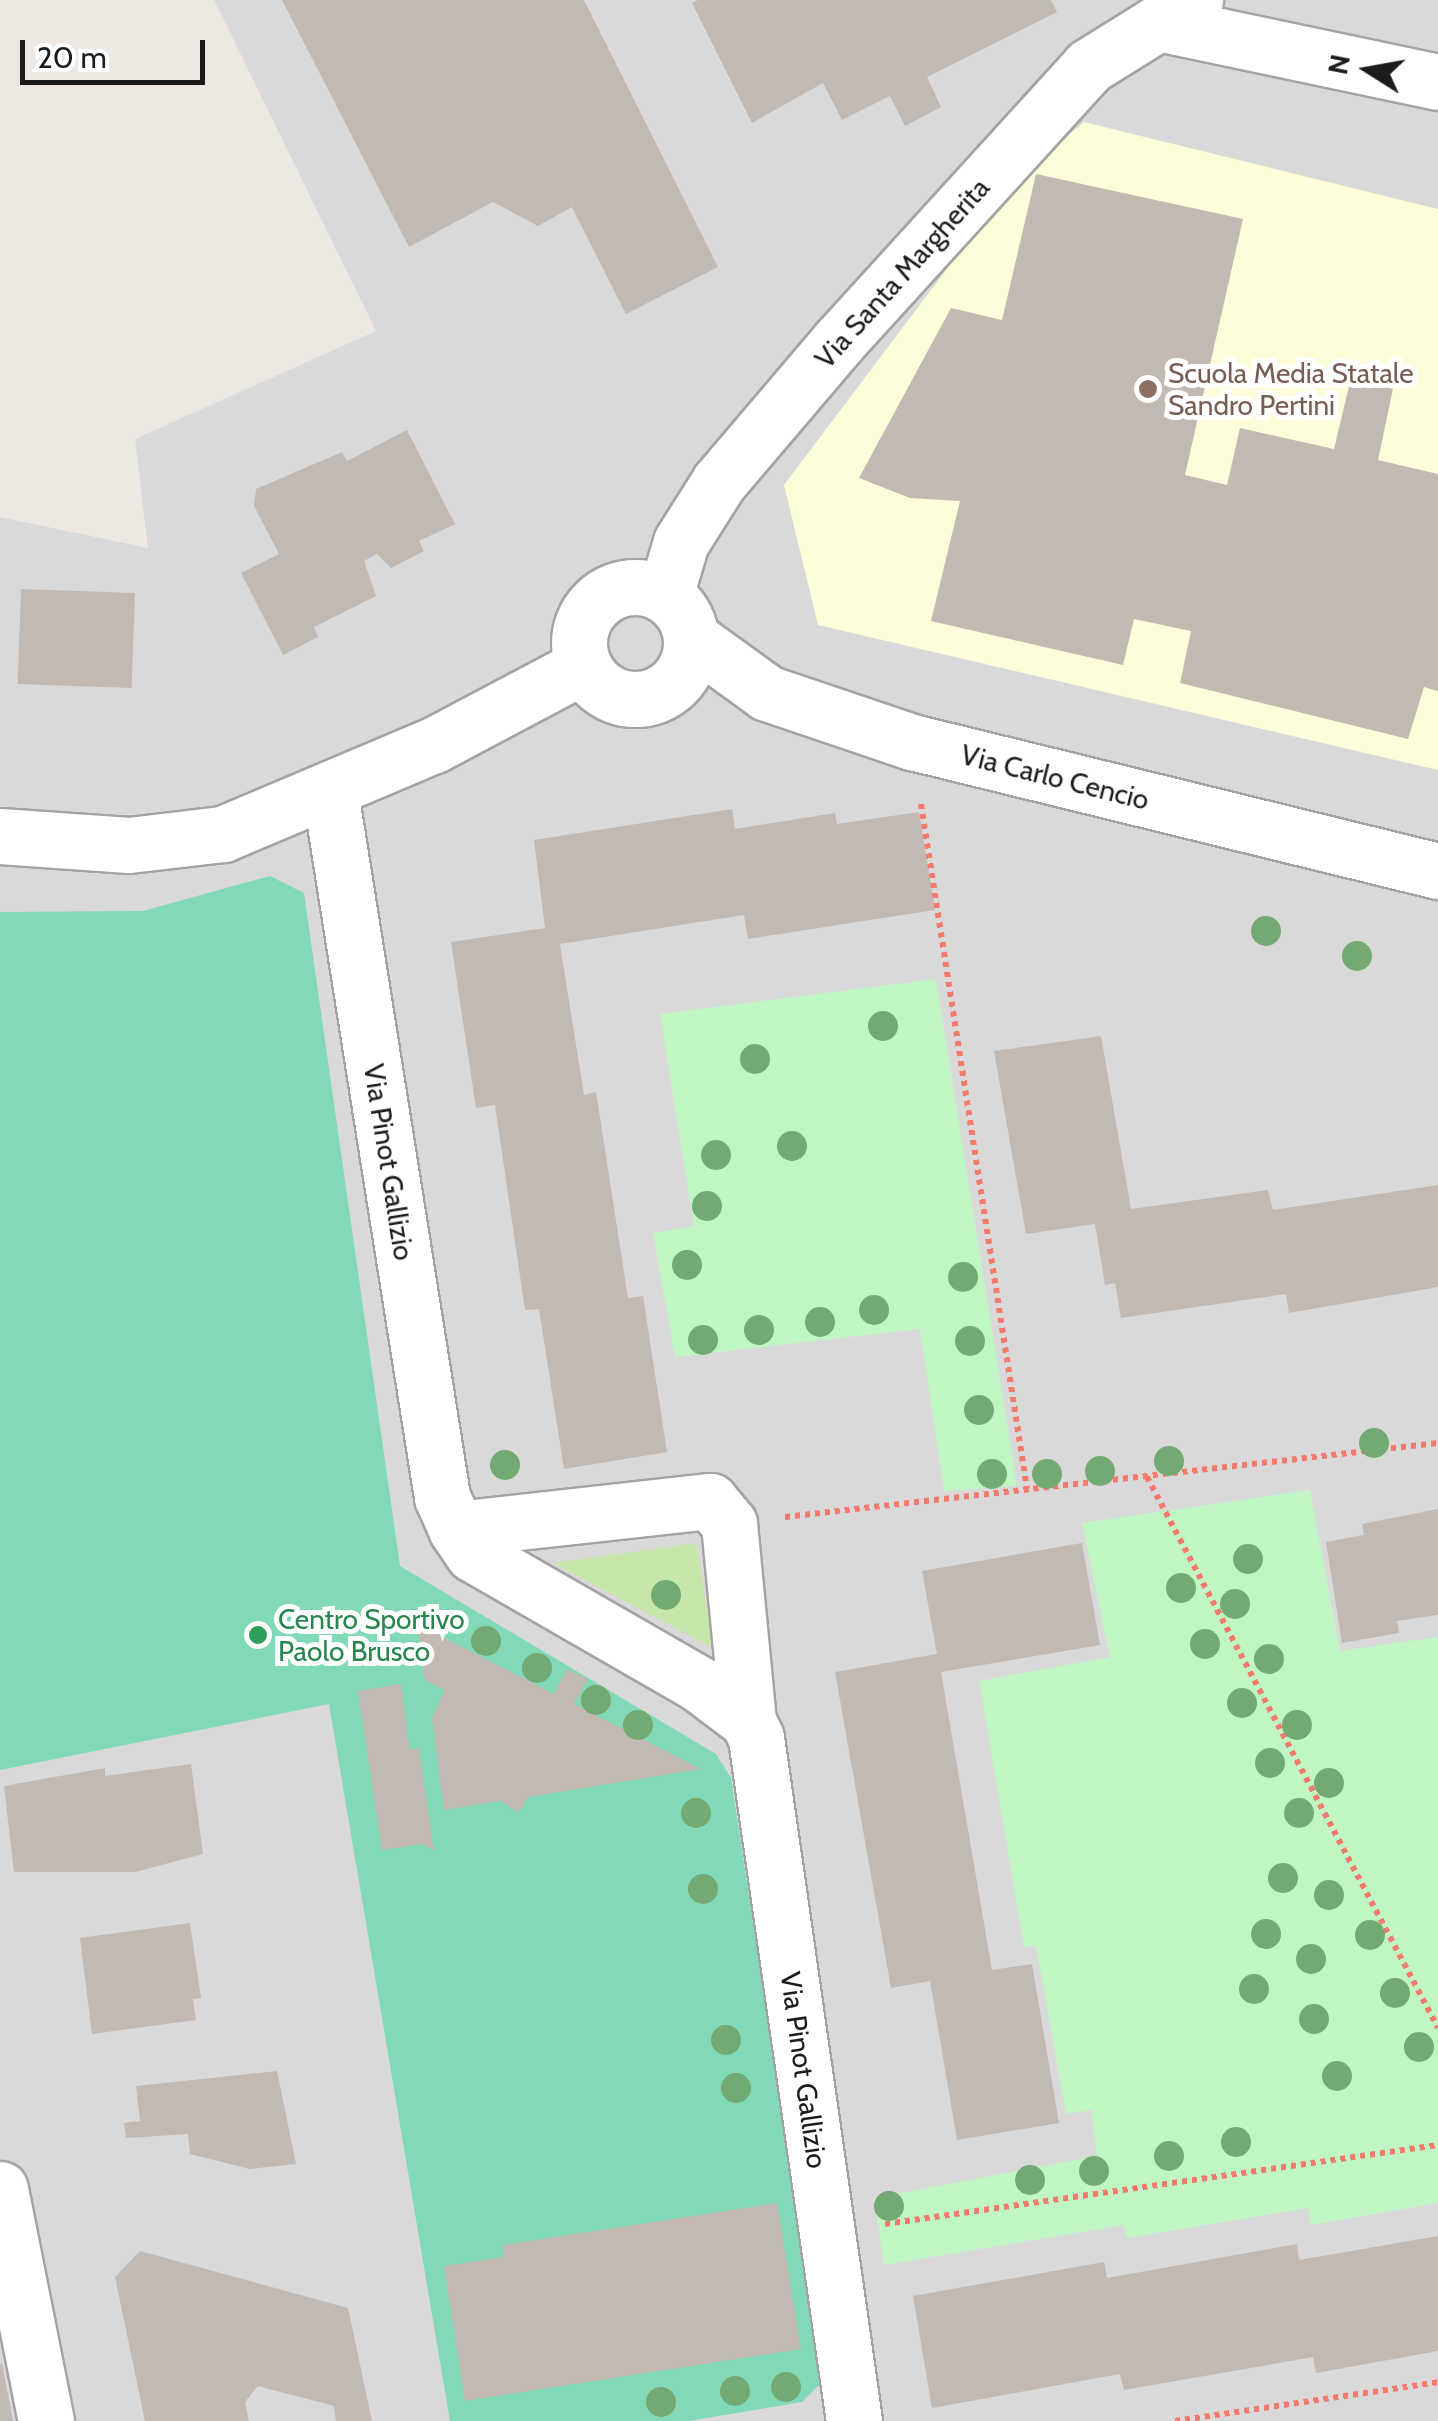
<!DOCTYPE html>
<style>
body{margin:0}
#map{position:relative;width:1438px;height:2421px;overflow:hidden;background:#ede9e2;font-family:Cabin,sans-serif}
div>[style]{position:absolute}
.residential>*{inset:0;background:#dad9d9}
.education>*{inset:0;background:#fdfdda}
.grass>*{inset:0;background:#c7e6a9}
.park>*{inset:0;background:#bff6c4}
.pitch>*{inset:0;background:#82d9b7}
.building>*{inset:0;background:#c1b9b2;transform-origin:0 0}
.path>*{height:6px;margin-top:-3px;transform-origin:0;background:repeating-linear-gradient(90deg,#f37a6d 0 5px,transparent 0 10px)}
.roads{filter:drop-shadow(2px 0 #a3a3a3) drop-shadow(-2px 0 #a3a3a3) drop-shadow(0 2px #a3a3a3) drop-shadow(0 -2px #a3a3a3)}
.minor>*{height:55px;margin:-27.5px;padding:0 27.5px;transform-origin:27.5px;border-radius:27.5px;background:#fff}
.minor>.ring{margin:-27.5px;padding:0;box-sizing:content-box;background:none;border:55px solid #fff;border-radius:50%}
.trees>*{width:30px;height:30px;margin:-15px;border-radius:50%;background:#73a973}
.dots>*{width:28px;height:28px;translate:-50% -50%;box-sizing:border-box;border:5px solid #fff;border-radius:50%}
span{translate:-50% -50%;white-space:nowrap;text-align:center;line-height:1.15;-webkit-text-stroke:10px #fff;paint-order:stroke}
.street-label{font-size:28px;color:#1c1c1c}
.education-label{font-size:28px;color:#785e54}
.left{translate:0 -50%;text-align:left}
.leisure-label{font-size:28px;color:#27864d}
.north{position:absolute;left:1318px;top:20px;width:100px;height:100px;-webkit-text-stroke:8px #fff;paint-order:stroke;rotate:281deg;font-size:28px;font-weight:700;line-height:40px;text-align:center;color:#1c1c1c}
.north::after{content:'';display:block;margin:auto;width:35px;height:45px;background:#1c1c1c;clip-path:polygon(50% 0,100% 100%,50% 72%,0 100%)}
.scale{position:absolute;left:20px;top:40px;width:185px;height:45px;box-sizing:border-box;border:5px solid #1c1c1c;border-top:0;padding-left:12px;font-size:30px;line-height:35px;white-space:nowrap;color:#1c1c1c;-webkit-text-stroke:8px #fff;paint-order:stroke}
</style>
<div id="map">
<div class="residential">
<div style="clip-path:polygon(214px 0,1438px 0,1438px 2421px,0 2421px,0 517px,148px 548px,135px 439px,376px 331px)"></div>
</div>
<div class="education">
<div style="clip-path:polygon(1084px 122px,1438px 209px,1438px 770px,818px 625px,784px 485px,1011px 184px)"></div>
</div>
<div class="grass">
<div style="clip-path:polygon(696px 1543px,713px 1648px,553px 1563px)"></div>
</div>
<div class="park">
<div style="clip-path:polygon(936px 979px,1017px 1486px,944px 1491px,920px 1329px,675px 1357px,653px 1233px,694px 1226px,660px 1014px)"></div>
<div style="clip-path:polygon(1310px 1490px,1340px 1651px,1438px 1637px,1438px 2203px,1311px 2225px,1308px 2208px,1127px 2238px,1123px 2225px,884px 2265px,874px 2198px,1097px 2156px,1091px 2110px,1066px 2114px,1036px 1946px,1024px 1947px,979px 1681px,1110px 1657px,1082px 1523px)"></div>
</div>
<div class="pitch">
<div style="clip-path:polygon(270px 876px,304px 893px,400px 1566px,716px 1754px,731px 1778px,823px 2381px,802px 2402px,689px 2421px,450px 2421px,329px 1704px,0 1770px,0 912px,143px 911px)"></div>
</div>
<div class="building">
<div style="clip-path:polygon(282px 0,584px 0,718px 267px,626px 314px,572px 207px,538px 226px,493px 202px,409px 247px)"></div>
<div style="clip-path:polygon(698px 0,1051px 0,1057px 12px,927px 77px,941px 107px,905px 126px,890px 96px,842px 120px,823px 83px,752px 123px,692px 3px)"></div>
<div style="clip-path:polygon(1036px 174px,1243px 219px,1185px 475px,1227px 485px,1240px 428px,1334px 449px,1351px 378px,1393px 389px,1378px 460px,1438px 474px,1438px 691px,1424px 687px,1408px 739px,1180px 683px,1191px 631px,1134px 619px,1123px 665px,931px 621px,960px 501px,910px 498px,859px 478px,951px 308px,1002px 320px)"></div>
<div style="clip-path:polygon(407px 430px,455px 524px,419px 541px,424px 551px,391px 568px,377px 554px,364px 561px,376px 596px,314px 627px,318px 637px,283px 655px,241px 573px,279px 554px,254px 506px,256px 489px,342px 452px,347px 461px)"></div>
<div style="left:21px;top:589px;width:114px;height:95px;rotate:2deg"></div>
<div style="clip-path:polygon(732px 809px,735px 829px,835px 813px,837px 824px,919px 812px,935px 910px,748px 939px,744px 915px,560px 944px,584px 1095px,596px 1092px,628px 1298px,643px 1296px,667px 1452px,564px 1469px,539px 1309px,525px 1310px,495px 1105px,476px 1108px,451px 942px,545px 928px,534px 840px)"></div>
<div style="clip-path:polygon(1101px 1036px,1131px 1209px,1268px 1190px,1273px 1210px,1438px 1185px,1438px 1287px,1289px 1313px,1286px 1294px,1121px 1318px,1115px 1283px,1105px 1285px,1095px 1224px,1026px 1234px,994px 1051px)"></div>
<div style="clip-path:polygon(1438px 1509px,1438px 1615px,1397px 1621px,1399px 1633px,1342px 1643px,1326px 1542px,1364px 1535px,1362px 1524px)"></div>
<div style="clip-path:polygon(1082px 1543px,1100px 1645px,941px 1672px,992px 1970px,1032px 1964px,1059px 2123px,957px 2140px,930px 1981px,891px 1988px,835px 1672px,937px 1654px,922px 1571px)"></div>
<div style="clip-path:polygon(417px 1624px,554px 1694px,567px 1669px,588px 1679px,574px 1704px,701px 1769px,528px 1797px,519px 1813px,501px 1801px,444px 1810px,432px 1718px,445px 1690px,425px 1680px)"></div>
<div style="clip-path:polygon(401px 1684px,410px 1750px,419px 1748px,434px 1851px,422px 1844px,382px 1850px,358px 1691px)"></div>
<div style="clip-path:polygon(191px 1764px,203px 1854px,135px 1872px,14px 1872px,4px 1786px,105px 1768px,105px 1776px)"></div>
<div style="clip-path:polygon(190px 1923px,201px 1998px,193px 1999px,196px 2020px,92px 2034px,80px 1938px)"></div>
<div style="clip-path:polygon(277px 2071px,296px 2164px,250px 2169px,190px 2154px,188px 2134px,126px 2138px,124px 2123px,140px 2121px,136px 2086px)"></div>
<div style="clip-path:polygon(777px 2203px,801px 2349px,465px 2401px,444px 2266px,504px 2257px,503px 2245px)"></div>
<div style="clip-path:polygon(1438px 2236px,1438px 2351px,1316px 2373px,1313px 2357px,1124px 2390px,1120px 2374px,932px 2408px,913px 2296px,1104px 2262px,1107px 2278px,1297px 2244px,1299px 2260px)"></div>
<div style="clip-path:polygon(140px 2251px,348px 2308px,372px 2421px,336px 2421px,334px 2406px,258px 2386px,245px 2402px,249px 2421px,145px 2421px,115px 2277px)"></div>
<div style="clip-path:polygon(0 2364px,2px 2364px,13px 2421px,0 2421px)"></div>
</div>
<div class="path">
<div style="left:921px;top:804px;width:693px;rotate:81.2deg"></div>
<div style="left:1147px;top:1477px;width:623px;rotate:62.16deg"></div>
<div style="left:785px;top:1517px;width:657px;rotate:-6.47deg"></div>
<div style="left:885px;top:2224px;width:559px;rotate:-8.13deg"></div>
<div style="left:1175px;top:2421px;width:266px;rotate:-8.4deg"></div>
</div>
<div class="roads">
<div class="minor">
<div style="left:1158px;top:23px;width:286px;rotate:11.9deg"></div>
<div class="ring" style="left:579px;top:587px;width:57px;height:57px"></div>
<div style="left:665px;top:595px;width:55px;rotate:-73.2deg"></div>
<div style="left:681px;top:542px;width:71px;rotate:-57.7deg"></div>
<div style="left:719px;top:482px;width:185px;rotate:-49.6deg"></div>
<div style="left:839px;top:341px;width:372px;rotate:-47.7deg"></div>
<div style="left:1089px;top:66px;width:125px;rotate:-31.9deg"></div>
<div style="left:691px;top:638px;width:94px;rotate:35.9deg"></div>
<div style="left:767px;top:693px;width:153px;rotate:18.7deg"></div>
<div style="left:912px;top:742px;width:542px;rotate:13.78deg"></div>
<div style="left:330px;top:792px;width:714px;rotate:80.97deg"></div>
<div style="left:442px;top:1497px;width:35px;rotate:66deg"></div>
<div style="left:456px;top:1529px;width:30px;rotate:56deg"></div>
<div style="left:473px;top:1554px;width:261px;rotate:29.9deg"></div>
<div style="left:699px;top:1684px;width:61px;rotate:37.1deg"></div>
<div style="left:748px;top:1721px;width:19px;rotate:65deg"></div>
<div style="left:756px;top:1738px;width:690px;rotate:81.83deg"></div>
<div style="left:0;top:836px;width:129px;rotate:4deg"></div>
<div style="left:129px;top:845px;width:95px;rotate:-6.7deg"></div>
<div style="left:223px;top:834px;width:229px;rotate:-22.9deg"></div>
<div style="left:434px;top:745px;width:169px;rotate:-27.9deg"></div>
<div style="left:456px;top:1529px;width:256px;rotate:-6.3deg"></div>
<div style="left:710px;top:1501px;width:30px;rotate:50deg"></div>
<div style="left:729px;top:1524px;width:198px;rotate:84.5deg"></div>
<div style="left:0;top:2189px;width:237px;rotate:78.8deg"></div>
</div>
</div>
<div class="trees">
<div style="left:1266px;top:931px"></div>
<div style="left:1357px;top:956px"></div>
<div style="left:883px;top:1026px"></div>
<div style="left:755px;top:1059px"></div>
<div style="left:792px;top:1146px"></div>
<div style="left:716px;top:1155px"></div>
<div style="left:707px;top:1206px"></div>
<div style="left:687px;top:1265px"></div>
<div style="left:963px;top:1277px"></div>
<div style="left:874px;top:1310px"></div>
<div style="left:820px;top:1322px"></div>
<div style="left:759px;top:1330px"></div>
<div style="left:703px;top:1340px"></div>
<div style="left:970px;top:1341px"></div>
<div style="left:979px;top:1410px"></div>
<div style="left:1374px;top:1443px"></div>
<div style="left:1169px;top:1461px"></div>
<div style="left:505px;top:1465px"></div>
<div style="left:1100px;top:1471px"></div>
<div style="left:992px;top:1474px"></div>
<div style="left:1047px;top:1474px"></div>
<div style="left:1248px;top:1559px"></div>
<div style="left:1181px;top:1588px"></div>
<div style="left:666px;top:1595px"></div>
<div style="left:1235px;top:1604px"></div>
<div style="left:486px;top:1641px"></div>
<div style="left:1205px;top:1644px"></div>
<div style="left:1269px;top:1659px"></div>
<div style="left:537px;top:1668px"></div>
<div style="left:596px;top:1700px"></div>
<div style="left:1242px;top:1703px"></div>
<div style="left:638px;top:1725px"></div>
<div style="left:1297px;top:1725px"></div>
<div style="left:1270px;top:1763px"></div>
<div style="left:1329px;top:1783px"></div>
<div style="left:696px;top:1813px"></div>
<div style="left:1299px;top:1813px"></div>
<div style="left:1283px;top:1878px"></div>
<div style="left:703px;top:1889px"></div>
<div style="left:1329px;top:1895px"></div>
<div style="left:1266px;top:1934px"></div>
<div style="left:1370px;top:1935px"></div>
<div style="left:1311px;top:1959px"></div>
<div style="left:1254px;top:1989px"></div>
<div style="left:1395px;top:1993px"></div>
<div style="left:1314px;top:2019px"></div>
<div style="left:726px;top:2040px"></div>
<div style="left:1419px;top:2047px"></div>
<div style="left:1337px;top:2076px"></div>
<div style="left:736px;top:2088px"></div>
<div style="left:1236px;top:2142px"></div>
<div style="left:1169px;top:2156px"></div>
<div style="left:1094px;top:2171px"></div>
<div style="left:1030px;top:2180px"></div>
<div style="left:889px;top:2206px"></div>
<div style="left:786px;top:2387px"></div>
<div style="left:735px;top:2391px"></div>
<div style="left:661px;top:2402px"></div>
</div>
<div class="dots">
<div style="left:1148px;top:389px;background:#8d6e63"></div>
<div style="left:258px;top:1635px;background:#2e9e5b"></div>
</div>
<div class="street-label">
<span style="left:902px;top:273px;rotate:-48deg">Via Santa Margherita</span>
<span style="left:1055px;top:777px;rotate:14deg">Via Carlo Cencio</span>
<span style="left:389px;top:1162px;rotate:81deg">Via Pinot Gallizio</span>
<span style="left:804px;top:2070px;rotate:82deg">Via Pinot Gallizio</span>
</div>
<div class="education-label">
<span class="left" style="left:1168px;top:389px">Scuola Media Statale<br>Sandro Pertini</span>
</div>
<div class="leisure-label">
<span class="left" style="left:278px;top:1635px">Centro Sportivo<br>Paolo Brusco</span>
</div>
<div class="north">N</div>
<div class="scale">20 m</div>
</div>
